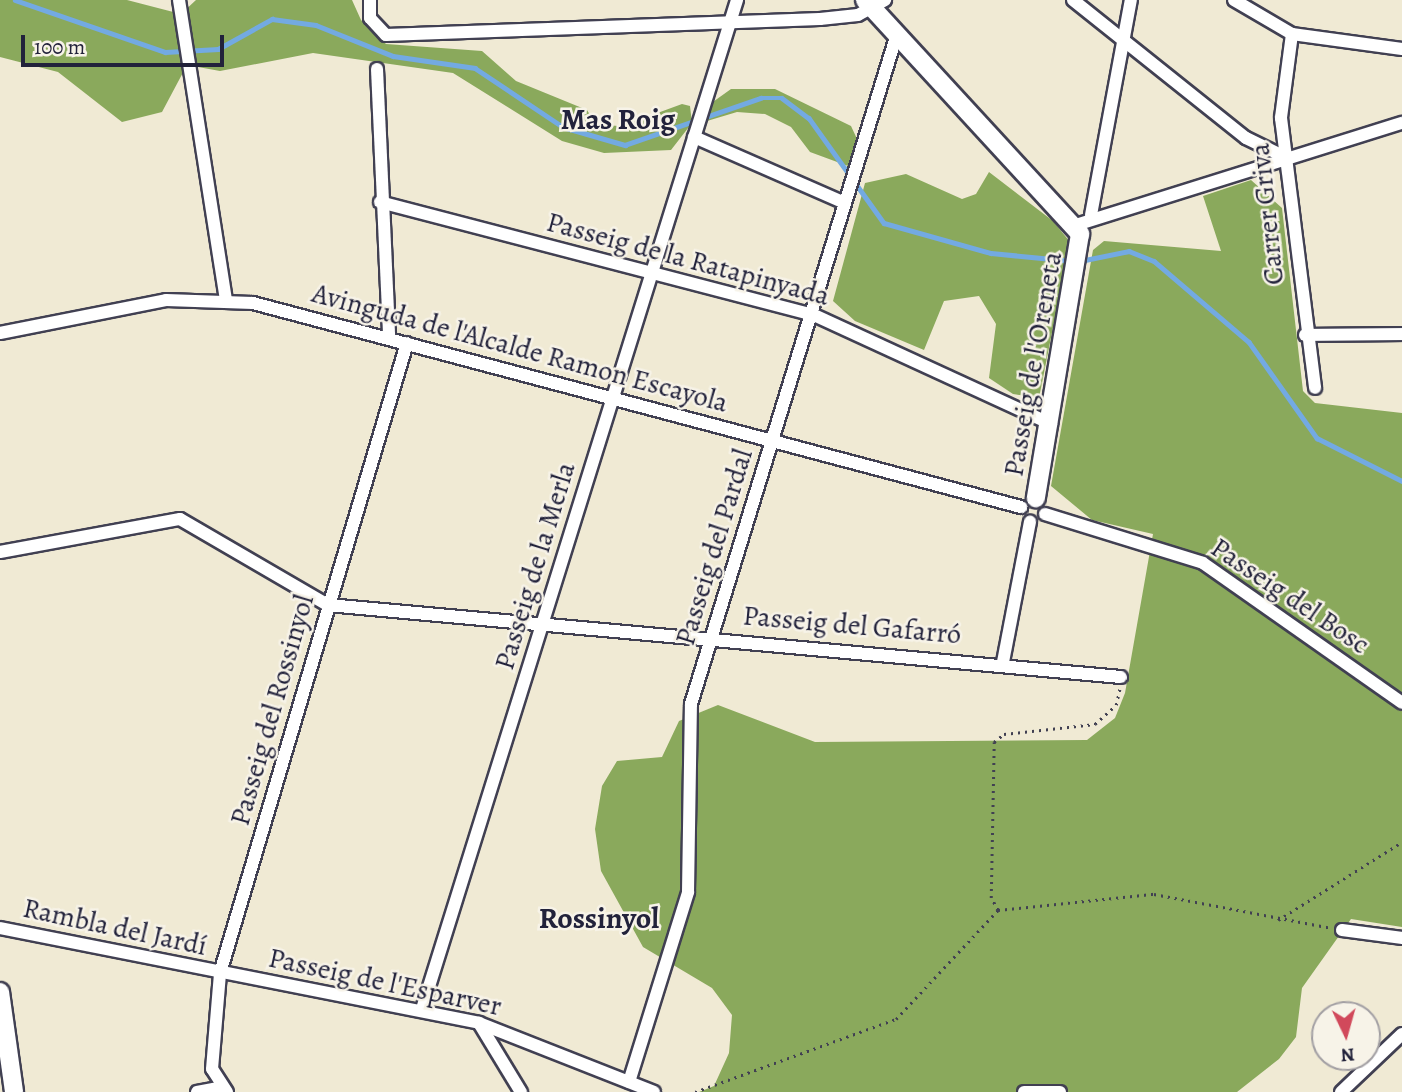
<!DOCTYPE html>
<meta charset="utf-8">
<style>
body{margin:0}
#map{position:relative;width:1402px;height:1092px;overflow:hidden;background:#f0ead4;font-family:Alegreya,serif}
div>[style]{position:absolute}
.forest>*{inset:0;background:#8aa95c}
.stream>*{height:4.5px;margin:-2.25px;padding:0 2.25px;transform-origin:2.25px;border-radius:2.25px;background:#73aae2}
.path>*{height:2.5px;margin-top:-1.25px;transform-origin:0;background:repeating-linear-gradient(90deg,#414052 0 2px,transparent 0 7px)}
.roads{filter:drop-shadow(2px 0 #414052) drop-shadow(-2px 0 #414052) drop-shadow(0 2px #414052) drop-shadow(0 -2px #414052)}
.street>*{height:12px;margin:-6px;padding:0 6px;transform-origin:6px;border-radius:6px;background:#fff}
.secondary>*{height:18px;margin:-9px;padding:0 9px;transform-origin:9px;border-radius:9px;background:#fff}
span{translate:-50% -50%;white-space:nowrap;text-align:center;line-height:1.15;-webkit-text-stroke:5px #f7f3e8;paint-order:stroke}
.street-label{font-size:28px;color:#22223b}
.neighbourhood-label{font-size:30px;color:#22223b;font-weight:700}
.north{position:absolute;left:1311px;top:1001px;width:70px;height:70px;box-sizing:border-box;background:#f7f3e8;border:2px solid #a29fa3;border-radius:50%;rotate:175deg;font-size:19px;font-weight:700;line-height:28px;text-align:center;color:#22223b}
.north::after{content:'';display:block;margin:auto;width:24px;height:32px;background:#d1495b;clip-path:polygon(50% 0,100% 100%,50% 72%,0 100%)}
.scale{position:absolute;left:21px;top:35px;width:203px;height:32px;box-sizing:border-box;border:4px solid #22223b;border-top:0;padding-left:9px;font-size:21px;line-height:24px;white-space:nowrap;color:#22223b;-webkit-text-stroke:5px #f7f3e8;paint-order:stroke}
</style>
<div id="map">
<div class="forest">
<div style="clip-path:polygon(0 0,127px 0,181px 14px,196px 0,352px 0,361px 20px,386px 44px,482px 51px,516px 81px,587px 110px,596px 125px,622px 126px,682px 104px,690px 106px,692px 123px,671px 150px,604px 153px,562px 141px,453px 73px,313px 53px,220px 71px,187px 65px,162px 112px,122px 122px,58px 72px,0 57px)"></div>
<div style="clip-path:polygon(731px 89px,775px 89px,851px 126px,858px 141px,848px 166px,810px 152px,791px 127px,765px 114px,737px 112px,707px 121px,710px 104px)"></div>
<div style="clip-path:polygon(989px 172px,1053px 221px,1070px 242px,1039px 398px,1013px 394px,989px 378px,996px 324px,979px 296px,944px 301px,924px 350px,855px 321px,833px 301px,865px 183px,906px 174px,962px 199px,976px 194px)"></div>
<div style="clip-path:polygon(1251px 180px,1282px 208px,1303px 391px,1315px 403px,1402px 413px,1402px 927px,1351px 919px,1302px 988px,1296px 1037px,1279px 1059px,1237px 1092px,699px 1092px,714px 1086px,729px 1053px,732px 1015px,712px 988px,643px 947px,601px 871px,595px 829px,602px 786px,617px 761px,662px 757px,679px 721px,718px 705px,815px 742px,1087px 740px,1115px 718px,1125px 693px,1153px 534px,1092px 520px,1051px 486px,1093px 250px,1104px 241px,1221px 251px,1203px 196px)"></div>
</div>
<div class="stream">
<div style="left:15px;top:0;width:159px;rotate:19.1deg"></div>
<div style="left:165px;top:52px;width:53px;rotate:-3.2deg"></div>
<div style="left:218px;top:49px;width:62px;rotate:-29.1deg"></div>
<div style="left:272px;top:19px;width:44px;rotate:7.8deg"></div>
<div style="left:316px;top:25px;width:83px;rotate:21.9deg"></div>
<div style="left:393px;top:56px;width:83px;rotate:8.3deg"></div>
<div style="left:475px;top:68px;width:106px;rotate:33.8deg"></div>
<div style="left:563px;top:127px;width:65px;rotate:16.2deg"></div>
<div style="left:625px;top:145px;width:144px;rotate:-19.1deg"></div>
<div style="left:761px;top:98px;width:21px"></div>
<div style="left:782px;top:98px;width:34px;rotate:37deg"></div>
<div style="left:809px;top:118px;width:129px;rotate:54.5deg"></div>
<div style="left:884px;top:223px;width:111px;rotate:15.7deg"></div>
<div style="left:991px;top:253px;width:81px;rotate:5.6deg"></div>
<div style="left:1080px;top:261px;width:50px;rotate:-11.5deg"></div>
<div style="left:1129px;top:251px;width:27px;rotate:22deg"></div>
<div style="left:1154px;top:261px;width:125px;rotate:40.5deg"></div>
<div style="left:1249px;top:342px;width:118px;rotate:54.7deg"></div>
<div style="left:1317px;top:438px;width:95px;rotate:26.8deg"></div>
</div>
<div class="path">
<div style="left:998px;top:910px;width:14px;rotate:-120deg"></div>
<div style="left:991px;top:898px;width:156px;rotate:-88.9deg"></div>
<div style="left:994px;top:742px;width:13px;rotate:-39deg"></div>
<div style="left:1004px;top:734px;width:92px;rotate:-6.3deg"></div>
<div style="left:1095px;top:724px;width:28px;rotate:-42deg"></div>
<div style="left:1116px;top:705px;width:17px;rotate:-77deg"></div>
<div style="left:1278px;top:920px;width:146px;rotate:-32.2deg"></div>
<div style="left:695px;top:1092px;width:214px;rotate:-20deg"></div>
<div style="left:896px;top:1019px;width:149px;rotate:-46.9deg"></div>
<div style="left:998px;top:910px;width:157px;rotate:-5.9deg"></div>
<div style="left:1154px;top:894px;width:181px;rotate:10.8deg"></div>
</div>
<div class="roads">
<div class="street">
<div style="left:179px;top:0;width:303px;rotate:81.1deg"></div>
<div style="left:370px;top:0;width:18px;rotate:90deg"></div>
<div style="left:370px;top:18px;width:23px;rotate:47deg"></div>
<div style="left:386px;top:35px;width:434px;rotate:-2.1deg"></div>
<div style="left:820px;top:19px;width:38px;rotate:-6deg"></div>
<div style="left:858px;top:15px;width:31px;rotate:-29deg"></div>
<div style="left:1073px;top:0;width:221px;rotate:38.6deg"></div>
<div style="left:1246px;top:138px;width:46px;rotate:26deg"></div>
<div style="left:1234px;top:0;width:67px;rotate:30.4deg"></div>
<div style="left:1292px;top:34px;width:111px;rotate:7.8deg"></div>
<div style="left:1292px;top:34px;width:85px;rotate:97.5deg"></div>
<div style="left:1281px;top:118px;width:272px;rotate:82.8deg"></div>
<div style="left:377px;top:69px;width:268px;rotate:87.4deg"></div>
<div style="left:694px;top:137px;width:163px;rotate:23.6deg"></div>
<div style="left:380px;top:202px;width:448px;rotate:14.6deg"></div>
<div style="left:814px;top:315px;width:261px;rotate:24.7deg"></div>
<div style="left:1091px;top:215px;width:219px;rotate:-79.5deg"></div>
<div style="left:1076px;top:225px;width:342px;rotate:-17.4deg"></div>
<div style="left:0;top:333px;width:169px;rotate:-11.2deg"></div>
<div style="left:166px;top:300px;width:87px;rotate:2deg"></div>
<div style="left:253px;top:303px;width:795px;rotate:14.88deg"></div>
<div style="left:1305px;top:335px;width:97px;rotate:-0.6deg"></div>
<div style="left:1045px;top:514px;width:165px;rotate:17.2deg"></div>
<div style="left:1203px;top:563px;width:243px;rotate:35.1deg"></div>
<div style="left:0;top:552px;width:183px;rotate:-10.4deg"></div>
<div style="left:180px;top:519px;width:171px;rotate:30.2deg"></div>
<div style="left:328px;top:605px;width:796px;rotate:5.19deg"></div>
<div style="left:1003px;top:662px;width:143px;rotate:-79.1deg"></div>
<div style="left:0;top:928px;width:488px;rotate:11.2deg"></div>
<div style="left:479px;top:1023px;width:188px;rotate:21.5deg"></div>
<div style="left:1342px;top:930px;width:61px;rotate:7.6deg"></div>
<div style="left:422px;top:1009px;width:1057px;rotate:-72.66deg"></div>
<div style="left:479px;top:1023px;width:81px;rotate:58.7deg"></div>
<div style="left:629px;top:1082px;width:199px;rotate:-72.7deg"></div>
<div style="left:688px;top:892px;width:188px;rotate:-89.1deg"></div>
<div style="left:691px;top:704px;width:701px;rotate:-72.91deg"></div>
<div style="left:197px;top:1092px;width:26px;rotate:-11deg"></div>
<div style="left:227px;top:1092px;width:27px;rotate:-123deg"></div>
<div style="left:212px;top:1069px;width:96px;rotate:-85.2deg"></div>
<div style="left:220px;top:973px;width:657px;rotate:-73.47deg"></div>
<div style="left:1024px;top:1092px;width:36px"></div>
<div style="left:1341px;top:1092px;width:84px;rotate:-43.6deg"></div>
</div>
<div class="secondary">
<div style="left:865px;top:0;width:318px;rotate:47.4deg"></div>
<div style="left:1080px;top:234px;width:268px;rotate:99.5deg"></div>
<div style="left:0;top:992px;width:101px;rotate:82deg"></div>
</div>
</div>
<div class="street-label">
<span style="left:1267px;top:214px;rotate:-96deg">Carrer Griva</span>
<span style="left:688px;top:259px;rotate:15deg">Passeig de la Ratapinyada</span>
<span style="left:520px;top:348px;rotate:15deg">Avinguda de l'Alcalde Ramon Escayola</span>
<span style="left:1033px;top:364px;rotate:-80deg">Passeig de l'Oreneta</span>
<span style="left:714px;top:547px;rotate:-73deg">Passeig del Pardal</span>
<span style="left:535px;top:566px;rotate:-73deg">Passeig de la Merla</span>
<span style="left:1290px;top:596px;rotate:34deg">Passeig del Bosc</span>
<span style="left:852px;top:625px;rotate:5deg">Passeig del Gafarró</span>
<span style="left:272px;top:710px;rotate:-74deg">Passeig del Rossinyol</span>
<span style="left:115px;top:927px;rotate:12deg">Rambla del Jardí</span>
<span style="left:385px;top:982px;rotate:12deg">Passeig de l'Esparver</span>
</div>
<div class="neighbourhood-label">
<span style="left:618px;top:119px">Mas Roig</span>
<span style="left:599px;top:918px">Rossinyol</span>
</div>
<div class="north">N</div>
<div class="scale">100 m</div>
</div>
